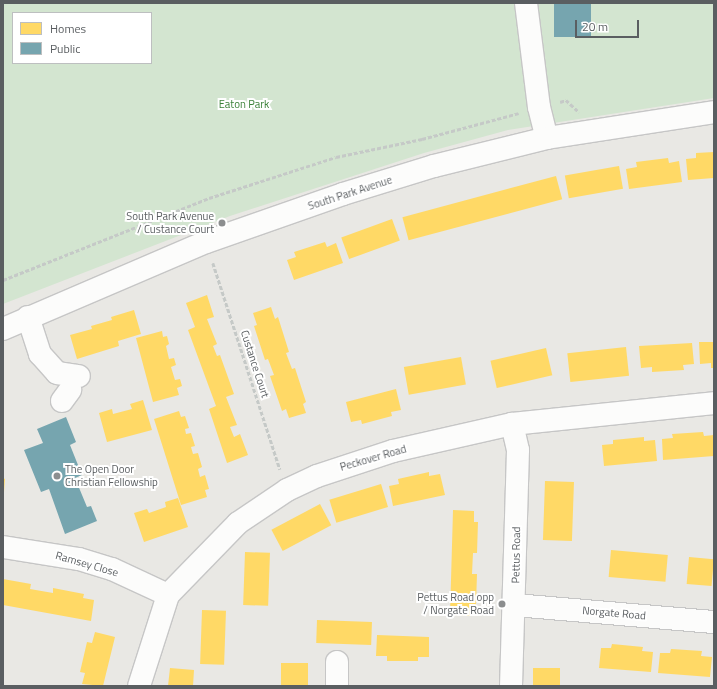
<!DOCTYPE html>
<style>
body{margin:0}
#map{position:relative;width:717px;height:689px;overflow:hidden;background:#e9e8e4;font-family:"Titillium Web",sans-serif}
div>[style]{position:absolute}
.green>*{inset:0;background:#d3e5d0}
.homes>*{inset:0;background:#ffd966;transform-origin:0 0}
.public>*{inset:0;background:#76a5af;transform-origin:0 0}
.path>*{height:2.5px;margin-top:-1.25px;transform-origin:0;background:repeating-linear-gradient(90deg,#c5c9c7 0 4px,transparent 0 6px)}
.roads{filter:drop-shadow(1px 0 #c6c6c6) drop-shadow(-1px 0 #c6c6c6) drop-shadow(0 1px #c6c6c6) drop-shadow(0 -1px #c6c6c6)}
.minor>*{height:22px;margin:-11px;padding:0 11px;transform-origin:11px;border-radius:11px;background:#fcfcfb}
.dots>*{width:11px;height:11px;translate:-50% -50%;box-sizing:border-box;border:2px solid #fff;border-radius:50%}
span{translate:-50% -50%;white-space:nowrap;text-align:center;line-height:1.15;-webkit-text-stroke:4px #fff;paint-order:stroke}
.park-label{font-size:11px;color:#3b8139}
.street-label{font-size:11px;color:#5a5e61}
.poi-label{font-size:11px;color:#5a5e61}
.right{translate:-100% -50%;text-align:right}
.left{translate:0 -50%;text-align:left}
.frame{position:absolute;inset:0;border:4px solid #5a5e61;pointer-events:none}
.legend{position:absolute;left:12px;top:12px;width:140px;height:52px;box-sizing:border-box;background:#fff;border:1px solid #bdbfc0;margin:0;padding:5px 7px;list-style:none;font-size:12px;color:#5a5e61}
.legend li{display:flex;align-items:center;gap:8px;height:20px}
.legend b{width:20px;border:1px solid #bdbfc0}
.scale{position:absolute;left:575px;top:20px;width:64px;height:18px;box-sizing:border-box;border:2px solid #5a5e61;border-top:0;padding-left:5px;font-size:12px;line-height:14px;white-space:nowrap;color:#5a5e61;-webkit-text-stroke:3px #fff;paint-order:stroke}
</style>
<div id="map">
<div class="green">
<div style="clip-path:polygon(evenodd,3px 3px,714px 3px,714px 98px,508px 130px,424px 153px,230px 216px,3px 304px,3px 3px,13px 13px,151px 13px,151px 63px,13px 63px,13px 13px)"></div>
</div>
<div class="homes">
<div style="clip-path:polygon(714px 152px,714px 178px,688px 180px,686px 159px,696px 158px,696px 153px)"></div>
<div style="clip-path:polygon(668px 158px,669px 163px,679px 161px,682px 182px,629px 189px,626px 169px,637px 167px,636px 162px)"></div>
<div style="left:619px;top:166px;width:23px;height:55px;rotate:80deg"></div>
<div style="left:556px;top:176px;width:24px;height:159px;rotate:75deg"></div>
<div style="left:392px;top:219px;width:23px;height:54px;rotate:70deg"></div>
<div style="clip-path:polygon(325px 242px,327px 247px,336px 243px,343px 263px,294px 280px,287px 260px,296px 257px,294px 252px)"></div>
<div style="clip-path:polygon(207px 295px,214px 317px,207px 319px,217px 344px,213px 346px,217px 356px,220px 355px,234px 394px,226px 397px,237px 425px,230px 427px,234px 437px,240px 434px,248px 455px,227px 463px,209px 409px,216px 406px,188px 330px,195px 327px,186px 303px)"></div>
<div style="clip-path:polygon(271px 307px,275px 319px,278px 317px,289px 352px,286px 353px,292px 369px,295px 368px,306px 402px,303px 404px,306px 413px,289px 418px,286px 409px,282px 411px,270px 376px,274px 375px,268px 359px,265px 360px,254px 326px,257px 325px,253px 313px)"></div>
<div style="clip-path:polygon(134px 310px,141px 334px,118px 341px,119px 346px,77px 359px,70px 335px,92px 329px,91px 326px,112px 320px,111px 317px)"></div>
<div style="clip-path:polygon(162px 331px,163px 337px,167px 336px,169px 344px,166px 346px,169px 359px,174px 358px,176px 365px,171px 367px,175px 380px,180px 379px,182px 386px,177px 388px,179px 395px,153px 402px,136px 338px)"></div>
<div style="clip-path:polygon(699px 342px,714px 342px,714px 368px,711px 368px,711px 363px,700px 364px)"></div>
<div style="clip-path:polygon(692px 343px,694px 364px,683px 365px,684px 370px,652px 372px,652px 367px,641px 368px,639px 346px)"></div>
<div style="left:626px;top:347px;width:29px;height:59px;rotate:84deg"></div>
<div style="left:546px;top:348px;width:28px;height:57px;rotate:77deg"></div>
<div style="left:461px;top:357px;width:28px;height:58px;rotate:80deg"></div>
<div style="clip-path:polygon(396px 389px,401px 410px,391px 412px,392px 416px,362px 424px,361px 420px,351px 422px,346px 402px)"></div>
<div style="clip-path:polygon(143px 400px,152px 430px,107px 442px,99px 413px,112px 409px,113px 414px,132px 409px,130px 404px)"></div>
<div style="clip-path:polygon(179px 411px,181px 417px,185px 416px,189px 428px,185px 429px,186px 434px,191px 433px,195px 446px,191px 447px,193px 454px,198px 453px,202px 467px,198px 469px,200px 477px,205px 475px,209px 489px,205px 490px,207px 497px,181px 505px,154px 419px)"></div>
<div style="clip-path:polygon(703px 432px,704px 436px,714px 435px,714px 456px,663px 460px,662px 439px,673px 438px,672px 434px)"></div>
<div style="clip-path:polygon(644px 437px,644px 441px,655px 440px,657px 461px,604px 466px,602px 445px,613px 444px,613px 440px)"></div>
<div style="clip-path:polygon(429px 472px,429px 476px,440px 474px,445px 495px,393px 506px,389px 486px,399px 484px,398px 479px)"></div>
<div style="clip-path:polygon(3px 478px,5px 479px,4px 492px,3px 492px)"></div>
<div style="left:545px;top:481px;width:29px;height:59px;rotate:2deg"></div>
<div style="left:381px;top:484px;width:24px;height:54px;rotate:73deg"></div>
<div style="clip-path:polygon(178px 498px,188px 527px,144px 542px,134px 513px,147px 509px,149px 513px,166px 507px,165px 502px)"></div>
<div style="left:320px;top:504px;width:24px;height:55px;rotate:62deg"></div>
<div style="clip-path:polygon(453px 510px,474px 511px,474px 522px,478px 522px,477px 553px,473px 553px,472px 574px,477px 574px,476px 605px,471px 605px,471px 616px,450px 615px)"></div>
<div style="left:611px;top:550px;width:57px;height:27px;rotate:5deg"></div>
<div style="left:245px;top:552px;width:25px;height:53px;rotate:2deg"></div>
<div style="left:689px;top:557px;width:25px;height:27px;rotate:5deg"></div>
<div style="clip-path:polygon(3px 579px,31px 584px,30px 589px,53px 593px,53px 588px,84px 594px,83px 598px,94px 600px,91px 621px,3px 605px)"></div>
<div style="left:202px;top:610px;width:24px;height:54px;rotate:2deg"></div>
<div style="left:317px;top:620px;width:55px;height:23px;rotate:2deg"></div>
<div style="clip-path:polygon(95px 632px,115px 637px,103px 686px,82px 684px,85px 673px,80px 672px,87px 642px,92px 643px)"></div>
<div style="clip-path:polygon(377px 635px,429px 637px,429px 657px,418px 657px,418px 661px,387px 661px,387px 656px,376px 656px)"></div>
<div style="clip-path:polygon(612px 644px,643px 647px,642px 651px,653px 652px,651px 672px,599px 668px,601px 648px,611px 648px)"></div>
<div style="clip-path:polygon(671px 649px,702px 651px,701px 656px,712px 657px,710px 677px,658px 673px,660px 653px,670px 653px)"></div>
<div style="left:281px;top:663px;width:27px;height:23px"></div>
<div style="clip-path:polygon(170px 668px,194px 670px,193px 686px,168px 686px)"></div>
<div style="left:533px;top:668px;width:27px;height:18px"></div>
</div>
<div class="public">
<div style="left:554px;top:3px;width:37px;height:34px"></div>
<div style="clip-path:polygon(66px 417px,76px 442px,70px 445px,82px 475px,75px 478px,87px 507px,91px 506px,97px 521px,65px 534px,49px 489px,41px 492px,24px 450px,43px 443px,37px 429px)"></div>
</div>
<div class="path">
<div style="left:560px;top:102px;width:6px;rotate:-18deg"></div>
<div style="left:566px;top:100px;width:18px;rotate:43deg"></div>
<div style="left:213px;top:263px;width:217px;rotate:72deg"></div>
<div style="left:3px;top:280px;width:222px;rotate:-21.7deg"></div>
<div style="left:209px;top:198px;width:133px;rotate:-17.9deg"></div>
<div style="left:336px;top:157px;width:88px;rotate:-11.8deg"></div>
<div style="left:422px;top:139px;width:100px;rotate:-15deg"></div>
</div>
<div class="roads">
<div class="minor">
<div style="left:526px;top:3px;width:105px;rotate:82.9deg"></div>
<div style="left:539px;top:107px;width:32px;rotate:76deg"></div>
<div style="left:28px;top:317px;width:39px;rotate:72deg"></div>
<div style="left:40px;top:354px;width:25px;rotate:48deg"></div>
<div style="left:57px;top:373px;width:22px;rotate:8deg"></div>
<div style="left:3px;top:329px;width:221px;rotate:-23.2deg"></div>
<div style="left:206px;top:242px;width:145px;rotate:-19.3deg"></div>
<div style="left:343px;top:194px;width:95px;rotate:-17.1deg"></div>
<div style="left:434px;top:166px;width:116px;rotate:-13.9deg"></div>
<div style="left:547px;top:138px;width:169px;rotate:-8.8deg"></div>
<div style="left:62px;top:401px;width:14px;rotate:-54deg"></div>
<div style="left:3px;top:547px;width:77px;rotate:9deg"></div>
<div style="left:79px;top:559px;width:34px;rotate:17deg"></div>
<div style="left:112px;top:569px;width:62px;rotate:24.9deg"></div>
<div style="left:515px;top:605px;width:200px;rotate:4.9deg"></div>
<div style="left:139px;top:686px;width:96px;rotate:-72.3deg"></div>
<div style="left:168px;top:595px;width:100px;rotate:-45.8deg"></div>
<div style="left:238px;top:523px;width:59px;rotate:-34deg"></div>
<div style="left:287px;top:490px;width:33px;rotate:-25deg"></div>
<div style="left:317px;top:476px;width:80px;rotate:-18.2deg"></div>
<div style="left:393px;top:451px;width:122px;rotate:-12.8deg"></div>
<div style="left:512px;top:424px;width:203px;rotate:-5.9deg"></div>
<div style="left:337px;top:686px;width:24px;rotate:-90deg"></div>
<div style="left:511px;top:686px;width:236px;rotate:-88.3deg"></div>
<div style="left:518px;top:450px;width:27px;rotate:-103deg"></div>
</div>
</div>
<div class="dots">
<div style="left:222px;top:223px;background:#8c8e8f"></div>
<div style="left:57px;top:476px;background:#8c8e8f"></div>
<div style="left:502px;top:604px;background:#8c8e8f"></div>
</div>
<div class="park-label">
<span style="left:244px;top:104px">Eaton Park</span>
</div>
<div class="street-label">
<span style="left:350px;top:193px;rotate:-18deg">South Park Avenue</span>
<span style="left:255px;top:364px;rotate:72deg">Custance Court</span>
<span style="left:373px;top:458px;rotate:-16deg">Peckover Road</span>
<span style="left:516px;top:555px;rotate:-89deg">Pettus Road</span>
<span style="left:87px;top:564px;rotate:16deg">Ramsey Close</span>
<span style="left:614px;top:613px;rotate:5deg">Norgate Road</span>
</div>
<div class="poi-label">
<span class="right" style="left:214px;top:223px">South Park Avenue<br>/ Custance Court</span>
<span class="left" style="left:65px;top:476px">The Open Door<br>Christian Fellowship</span>
<span class="right" style="left:494px;top:604px">Pettus Road opp<br>/ Norgate Road</span>
</div>
<div class="frame"></div>
<ul class="legend">
<li><b style="height:11px;background:#ffd966"></b>Homes</li>
<li><b style="height:11px;background:#76a5af"></b>Public</li>
</ul>
<div class="scale">20 m</div>
</div>
